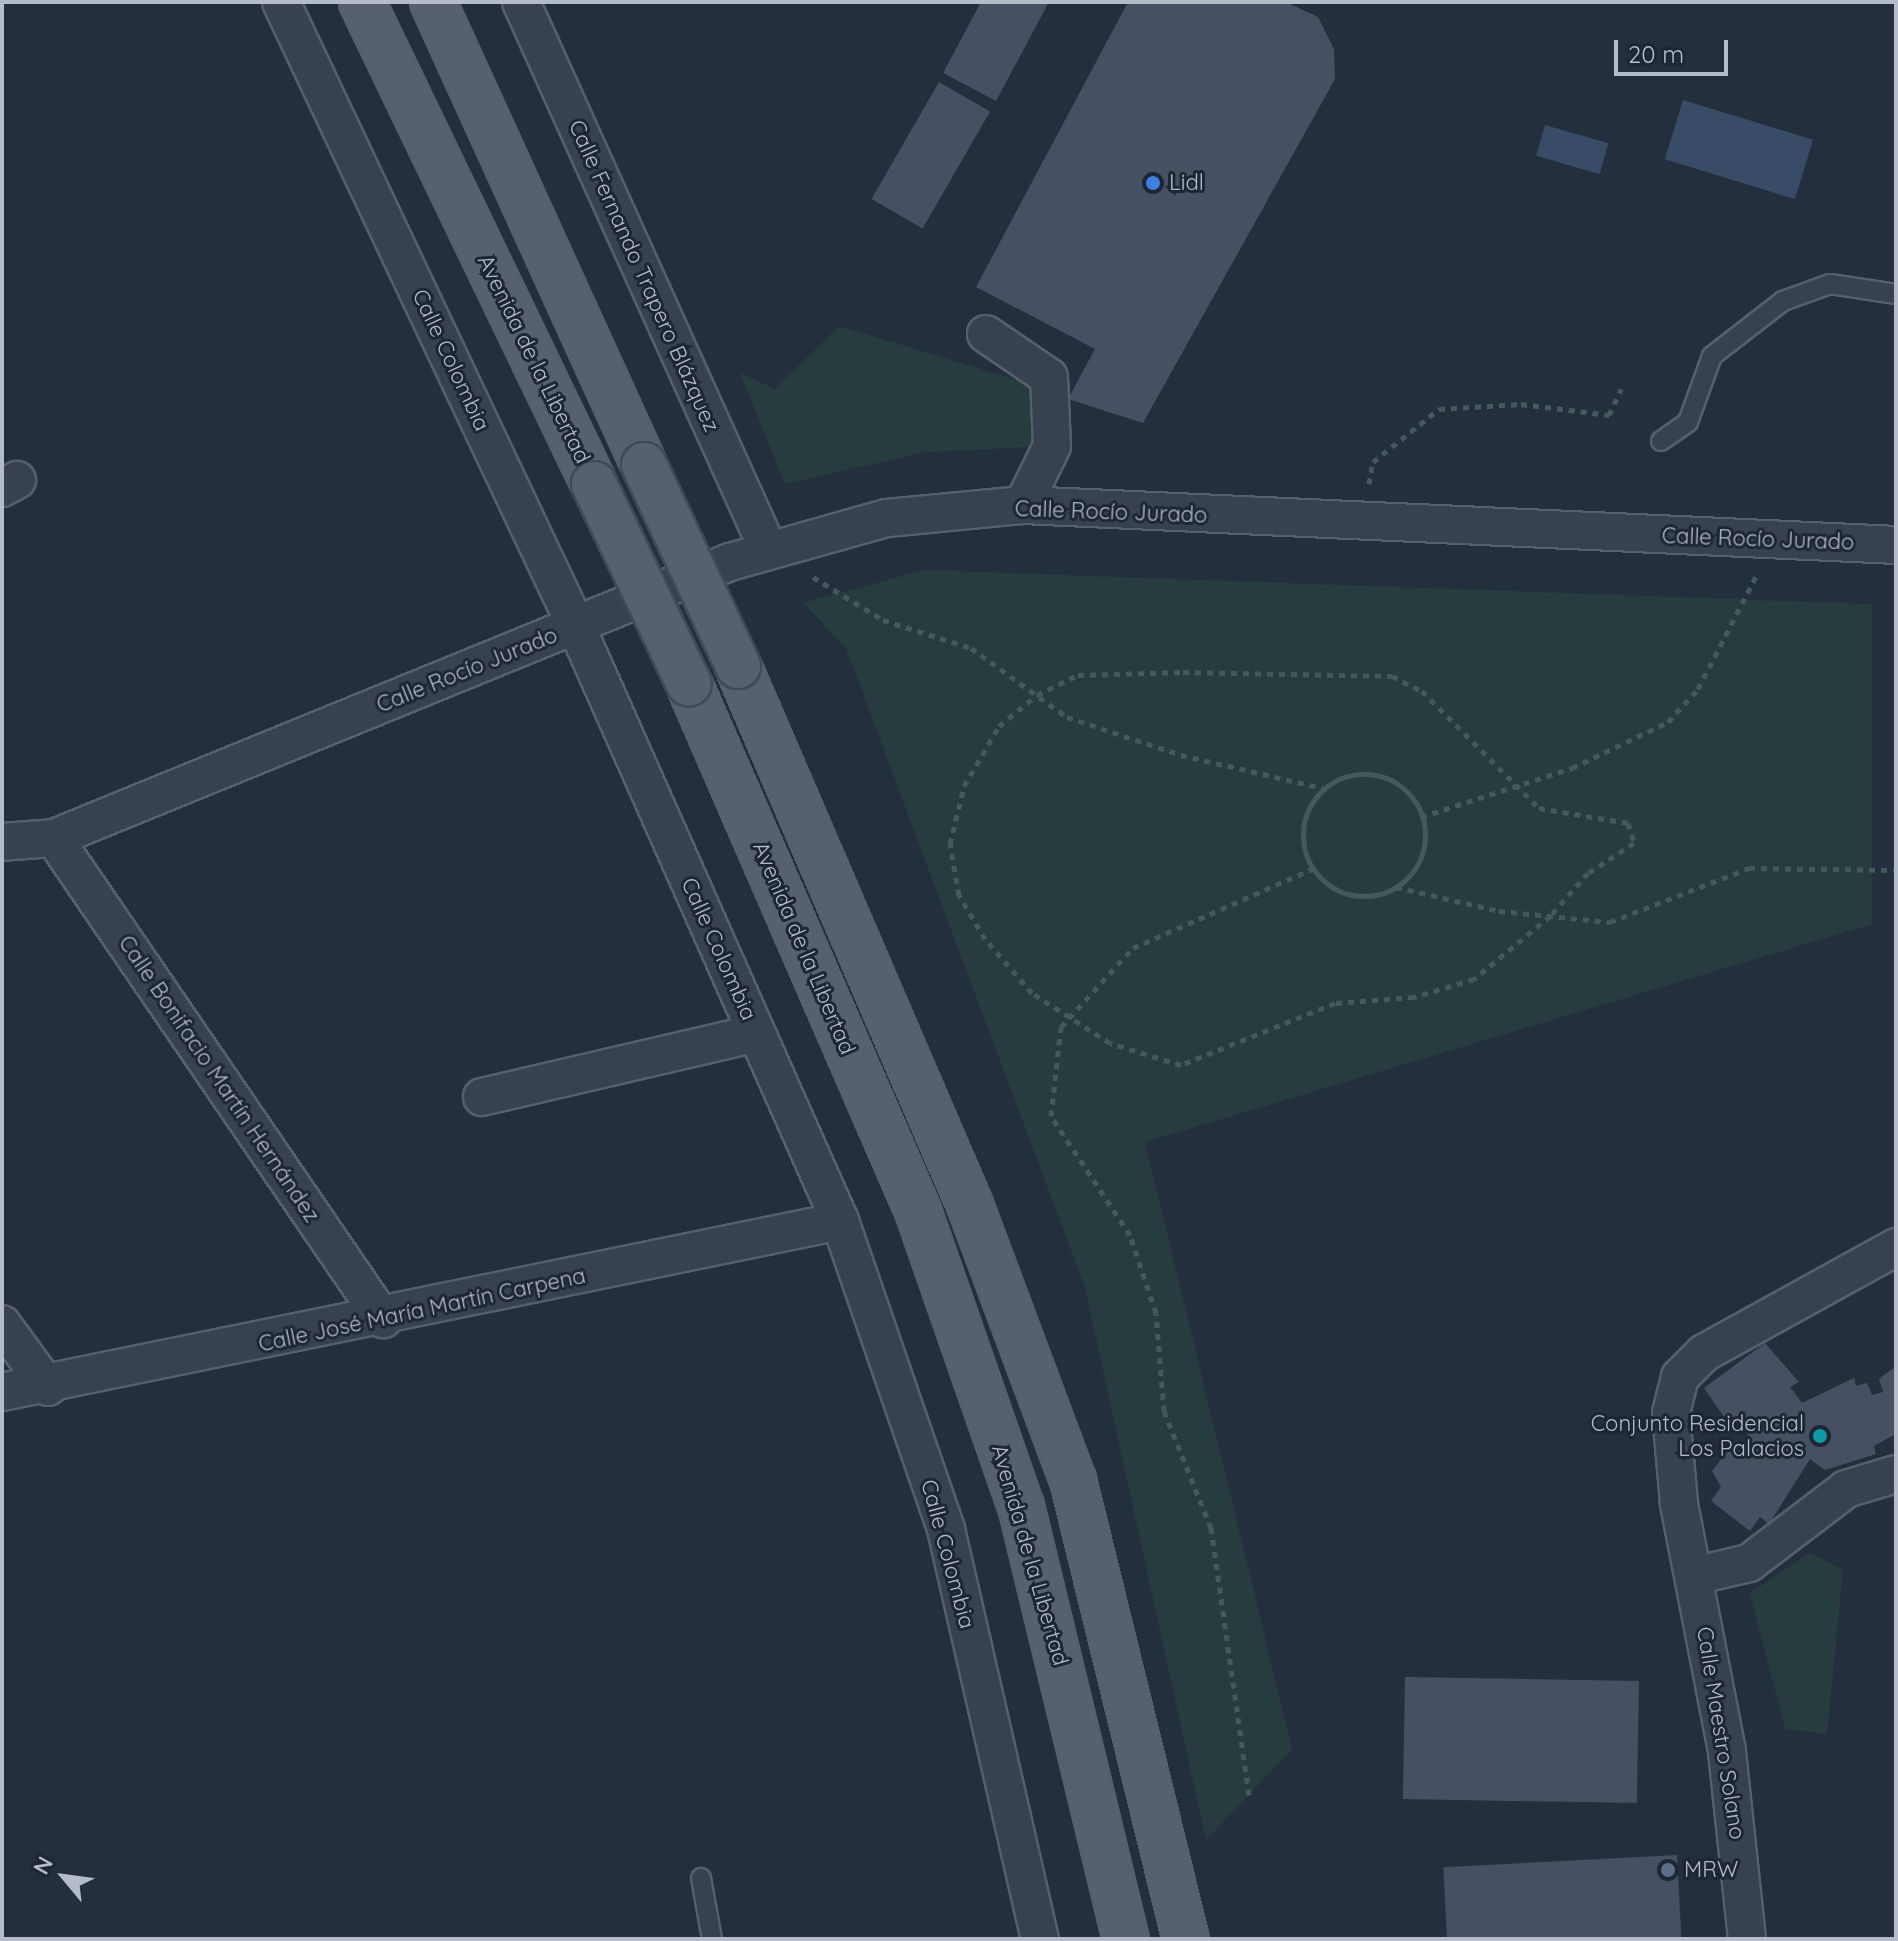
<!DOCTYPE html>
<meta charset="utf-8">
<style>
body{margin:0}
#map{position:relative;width:1898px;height:1941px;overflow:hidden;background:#242f3e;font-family:Quicksand,sans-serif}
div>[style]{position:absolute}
.green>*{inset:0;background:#263c3f}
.water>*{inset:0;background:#394c67;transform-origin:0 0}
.building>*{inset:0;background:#455162;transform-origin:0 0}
.path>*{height:5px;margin-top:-2.5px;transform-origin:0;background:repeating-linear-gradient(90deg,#44595c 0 6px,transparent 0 12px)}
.path>.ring{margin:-2.5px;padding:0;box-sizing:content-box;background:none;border:5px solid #44595c;border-radius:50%}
.roads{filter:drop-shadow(2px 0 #565f6c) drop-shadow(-2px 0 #565f6c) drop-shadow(0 2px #565f6c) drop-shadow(0 -2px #565f6c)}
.lane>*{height:18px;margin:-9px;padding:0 9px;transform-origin:9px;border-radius:9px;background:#38414e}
.street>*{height:36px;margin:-18px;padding:0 18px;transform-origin:18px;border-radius:18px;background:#38414e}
.primary>*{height:44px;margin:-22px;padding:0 22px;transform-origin:22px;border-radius:22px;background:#56606e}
.bridges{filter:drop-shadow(2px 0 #414a57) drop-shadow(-2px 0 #414a57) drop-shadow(0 2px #414a57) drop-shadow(0 -2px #414a57)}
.primary-bridge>*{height:44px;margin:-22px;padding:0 22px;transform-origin:22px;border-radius:22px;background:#56606e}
.dots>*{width:22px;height:22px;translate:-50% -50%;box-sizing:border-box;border:4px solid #1d2633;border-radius:50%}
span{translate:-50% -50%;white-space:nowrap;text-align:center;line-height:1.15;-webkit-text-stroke:6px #1d2633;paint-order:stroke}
.poi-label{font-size:22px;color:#b4bcc9}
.left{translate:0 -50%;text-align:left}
.right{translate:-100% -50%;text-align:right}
.street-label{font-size:22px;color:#b4bcc9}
.frame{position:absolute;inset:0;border:4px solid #b4bcc9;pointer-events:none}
.north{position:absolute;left:24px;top:1837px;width:80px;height:80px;-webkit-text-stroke:6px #1d2633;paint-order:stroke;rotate:299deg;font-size:22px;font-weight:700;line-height:32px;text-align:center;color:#b4bcc9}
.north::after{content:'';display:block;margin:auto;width:28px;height:36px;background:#b4bcc9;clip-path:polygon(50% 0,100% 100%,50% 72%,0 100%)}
.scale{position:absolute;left:1614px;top:40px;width:114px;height:36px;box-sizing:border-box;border:4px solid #b4bcc9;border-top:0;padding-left:10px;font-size:24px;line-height:28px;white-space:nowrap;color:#b4bcc9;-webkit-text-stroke:6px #1d2633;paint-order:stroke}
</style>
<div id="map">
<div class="green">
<div style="clip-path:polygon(839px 326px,1050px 390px,1052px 446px,927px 452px,785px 484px,740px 373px,775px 389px)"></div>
<div style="clip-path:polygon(924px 570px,1872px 604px,1872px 924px,1145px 1142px,1292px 1749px,1206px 1840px,1085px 1288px,846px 648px,803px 603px)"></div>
<div style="clip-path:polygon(1810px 1553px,1843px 1570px,1827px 1734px,1785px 1729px,1750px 1593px)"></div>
</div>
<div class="water">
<div style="left:1683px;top:100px;width:136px;height:62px;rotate:17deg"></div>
<div style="left:1545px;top:125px;width:66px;height:32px;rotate:16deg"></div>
</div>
<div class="building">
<div style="clip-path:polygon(981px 2px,1049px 2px,996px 101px,943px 73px)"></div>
<div style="clip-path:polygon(1128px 2px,1286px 2px,1318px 17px,1334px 49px,1335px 79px,1143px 423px,1068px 399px,1095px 349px,976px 287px)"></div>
<div style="left:939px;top:82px;width:59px;height:135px;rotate:30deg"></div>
<div style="clip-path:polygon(1765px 1343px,1799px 1382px,1790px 1387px,1802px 1403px,1854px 1378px,1856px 1386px,1867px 1383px,1872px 1395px,1883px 1392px,1879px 1379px,1896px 1366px,1896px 1434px,1874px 1446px,1876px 1454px,1825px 1470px,1810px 1459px,1769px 1524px,1760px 1517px,1750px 1531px,1711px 1501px,1721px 1487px,1712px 1471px,1731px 1447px,1740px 1452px,1750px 1438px,1739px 1422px,1731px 1427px,1704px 1388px)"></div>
<div style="left:1405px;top:1677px;width:234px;height:122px;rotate:1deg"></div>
<div style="left:1677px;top:1855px;width:84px;height:234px;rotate:87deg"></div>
</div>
<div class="path">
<div style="left:1369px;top:484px;width:22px;rotate:-80deg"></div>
<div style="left:1373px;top:462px;width:85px;rotate:-38.8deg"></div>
<div style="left:1439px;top:409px;width:82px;rotate:-3.5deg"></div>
<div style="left:1521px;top:404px;width:89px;rotate:7.1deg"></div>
<div style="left:1609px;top:415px;width:29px;rotate:-65deg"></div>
<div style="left:813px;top:577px;width:82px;rotate:31.6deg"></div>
<div style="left:883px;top:620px;width:92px;rotate:17.7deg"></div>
<div style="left:971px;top:648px;width:118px;rotate:35.7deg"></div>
<div style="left:1067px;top:717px;width:120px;rotate:18.4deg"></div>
<div style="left:1181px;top:755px;width:146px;rotate:13.1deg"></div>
<div style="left:1183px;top:672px;width:209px;rotate:1.1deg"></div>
<div style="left:1392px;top:676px;width:34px;rotate:27deg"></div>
<div style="left:1422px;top:691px;width:165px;rotate:45deg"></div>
<div style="left:1539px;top:808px;width:90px;rotate:9.6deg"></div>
<div style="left:1628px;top:823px;width:21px;rotate:73deg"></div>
<div style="left:1634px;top:843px;width:55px;rotate:146.9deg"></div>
<div style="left:1588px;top:873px;width:57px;rotate:131.5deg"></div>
<div style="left:1550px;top:916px;width:99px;rotate:140.3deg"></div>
<div style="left:1474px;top:979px;width:63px;rotate:163.3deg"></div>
<div style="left:1414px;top:997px;width:79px;rotate:175.7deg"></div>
<div style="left:1335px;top:1003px;width:166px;rotate:158.1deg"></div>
<div style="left:1181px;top:1065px;width:74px;rotate:-162.8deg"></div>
<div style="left:1110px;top:1043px;width:93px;rotate:-147.3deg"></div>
<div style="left:1032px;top:993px;width:72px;rotate:-131deg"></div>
<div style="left:985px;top:939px;width:51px;rotate:-120.6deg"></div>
<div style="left:959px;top:895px;width:52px;rotate:-100deg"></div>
<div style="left:950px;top:844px;width:60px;rotate:-76.4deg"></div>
<div style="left:964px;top:786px;width:69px;rotate:-59.7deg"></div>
<div style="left:999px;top:726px;width:49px;rotate:-39.2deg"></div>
<div style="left:1037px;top:695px;width:46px;rotate:-26deg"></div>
<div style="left:1078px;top:675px;width:105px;rotate:-1.6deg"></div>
<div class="ring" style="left:1303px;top:774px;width:117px;height:117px"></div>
<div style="left:1421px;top:817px;width:159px;rotate:-18deg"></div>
<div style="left:1572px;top:768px;width:106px;rotate:-25.6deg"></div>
<div style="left:1668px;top:722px;width:45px;rotate:-47.7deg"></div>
<div style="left:1698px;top:689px;width:127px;rotate:-62.8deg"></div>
<div style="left:1396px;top:887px;width:106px;rotate:13.1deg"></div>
<div style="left:1499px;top:911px;width:112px;rotate:5.7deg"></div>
<div style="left:1610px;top:922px;width:149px;rotate:-21.2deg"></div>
<div style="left:1749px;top:868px;width:147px;rotate:0.8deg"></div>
<div style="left:1249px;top:1795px;width:270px;rotate:-98.1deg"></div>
<div style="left:1211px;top:1528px;width:126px;rotate:-111.9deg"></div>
<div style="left:1164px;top:1411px;width:98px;rotate:-94.7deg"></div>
<div style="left:1156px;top:1313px;width:82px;rotate:-108.4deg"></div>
<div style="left:1130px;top:1235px;width:143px;rotate:-123.6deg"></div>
<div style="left:1051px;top:1116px;width:90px;rotate:-83.6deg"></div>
<div style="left:1061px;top:1027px;width:107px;rotate:-47.7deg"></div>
<div style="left:1133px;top:948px;width:196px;rotate:-23.8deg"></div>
</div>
<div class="roads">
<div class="lane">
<div style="left:1661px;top:441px;width:33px;rotate:-35deg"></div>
<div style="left:1688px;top:422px;width:70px;rotate:-70deg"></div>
<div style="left:1712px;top:356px;width:90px;rotate:-37.8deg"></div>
<div style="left:1783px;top:301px;width:50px;rotate:-19.9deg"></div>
<div style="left:1830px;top:284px;width:67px;rotate:8.6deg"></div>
<div style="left:701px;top:1878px;width:62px;rotate:79.8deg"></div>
</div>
<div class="street">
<div style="left:281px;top:2px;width:690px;rotate:64.7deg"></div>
<div style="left:576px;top:626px;width:651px;rotate:66.07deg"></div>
<div style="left:840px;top:1221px;width:326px;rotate:71deg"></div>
<div style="left:946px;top:1529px;width:421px;rotate:77.1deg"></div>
<div style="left:521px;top:2px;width:600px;rotate:65.7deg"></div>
<div style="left:986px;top:334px;width:76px;rotate:34.3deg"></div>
<div style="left:1049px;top:377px;width:69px;rotate:87.5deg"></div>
<div style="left:1052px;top:446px;width:66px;rotate:116.2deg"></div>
<div style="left:2px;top:488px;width:17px;rotate:-28deg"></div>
<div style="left:54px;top:838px;width:583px;rotate:55.63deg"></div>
<div style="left:2px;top:842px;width:52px;rotate:-4.4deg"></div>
<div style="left:54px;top:838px;width:730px;rotate:-22.21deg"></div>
<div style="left:730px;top:562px;width:163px;rotate:-15.7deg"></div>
<div style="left:887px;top:518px;width:137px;rotate:-5.5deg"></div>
<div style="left:1023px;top:505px;width:874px;rotate:2.62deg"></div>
<div style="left:482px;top:1097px;width:281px;rotate:-13.1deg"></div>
<div style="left:2px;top:1324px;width:78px;rotate:53.9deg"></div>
<div style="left:2px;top:1392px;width:855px;rotate:-11.53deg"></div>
<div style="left:1694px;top:1576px;width:57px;rotate:-13.3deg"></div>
<div style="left:1749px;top:1563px;width:122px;rotate:-37.3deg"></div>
<div style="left:1846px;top:1489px;width:52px;rotate:-16.7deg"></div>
<div style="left:1747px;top:1939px;width:189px;rotate:-96.1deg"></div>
<div style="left:1727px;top:1751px;width:253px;rotate:-101deg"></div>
<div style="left:1679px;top:1503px;width:90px;rotate:-95.1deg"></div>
<div style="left:1671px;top:1413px;width:37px;rotate:-76deg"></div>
<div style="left:1680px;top:1377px;width:34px;rotate:-45deg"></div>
<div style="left:1704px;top:1353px;width:219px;rotate:-28.9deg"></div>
</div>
<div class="primary">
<div style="left:362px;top:2px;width:535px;rotate:64.3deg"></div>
<div style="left:433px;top:2px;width:509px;rotate:65.5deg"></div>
<div style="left:738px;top:666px;width:587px;rotate:66.71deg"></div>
<div style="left:970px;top:1205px;width:294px;rotate:69.5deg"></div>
<div style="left:1073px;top:1480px;width:473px;rotate:76.2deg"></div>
<div style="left:689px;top:684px;width:575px;rotate:66.51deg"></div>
<div style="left:918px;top:1211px;width:312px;rotate:70.8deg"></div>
<div style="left:1021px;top:1506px;width:446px;rotate:76.4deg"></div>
</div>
</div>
<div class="bridges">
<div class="primary-bridge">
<div style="left:644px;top:465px;width:222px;rotate:64.9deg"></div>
<div style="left:594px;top:484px;width:221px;rotate:64.6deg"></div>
</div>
</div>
<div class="dots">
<div style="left:1153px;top:183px;background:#3f7fe0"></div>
<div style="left:1820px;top:1436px;background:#0f9aa8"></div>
<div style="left:1668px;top:1870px;background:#5c6f8a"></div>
</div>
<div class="poi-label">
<span class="left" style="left:1169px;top:183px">Lidl</span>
<span class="right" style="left:1804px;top:1436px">Conjunto Residencial<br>Los Palacios</span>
<span class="left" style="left:1684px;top:1870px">MRW</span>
</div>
<div class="street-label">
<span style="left:644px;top:276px;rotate:66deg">Calle Fernando Trapero Blázquez</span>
<span style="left:534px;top:359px;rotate:64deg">Avenida de la Libertad</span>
<span style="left:451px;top:360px;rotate:65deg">Calle Colombia</span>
<span style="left:1111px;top:512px;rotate:2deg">Calle Rocío Jurado</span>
<span style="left:1758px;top:539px;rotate:2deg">Calle Rocío Jurado</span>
<span style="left:467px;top:670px;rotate:-22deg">Calle Rocío Jurado</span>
<span style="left:804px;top:948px;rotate:67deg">Avenida de la Libertad</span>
<span style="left:719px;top:949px;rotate:66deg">Calle Colombia</span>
<span style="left:219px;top:1079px;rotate:56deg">Calle Bonifacio Martín Hernández</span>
<span style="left:422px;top:1310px;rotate:-12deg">Calle José María Martín Carpena</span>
<span style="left:948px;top:1554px;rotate:75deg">Calle Colombia</span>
<span style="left:1030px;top:1555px;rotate:74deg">Avenida de la Libertad</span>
<span style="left:1721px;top:1733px;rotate:81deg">Calle Maestro Solano</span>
</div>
<div class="frame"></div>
<div class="north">N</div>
<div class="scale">20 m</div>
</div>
